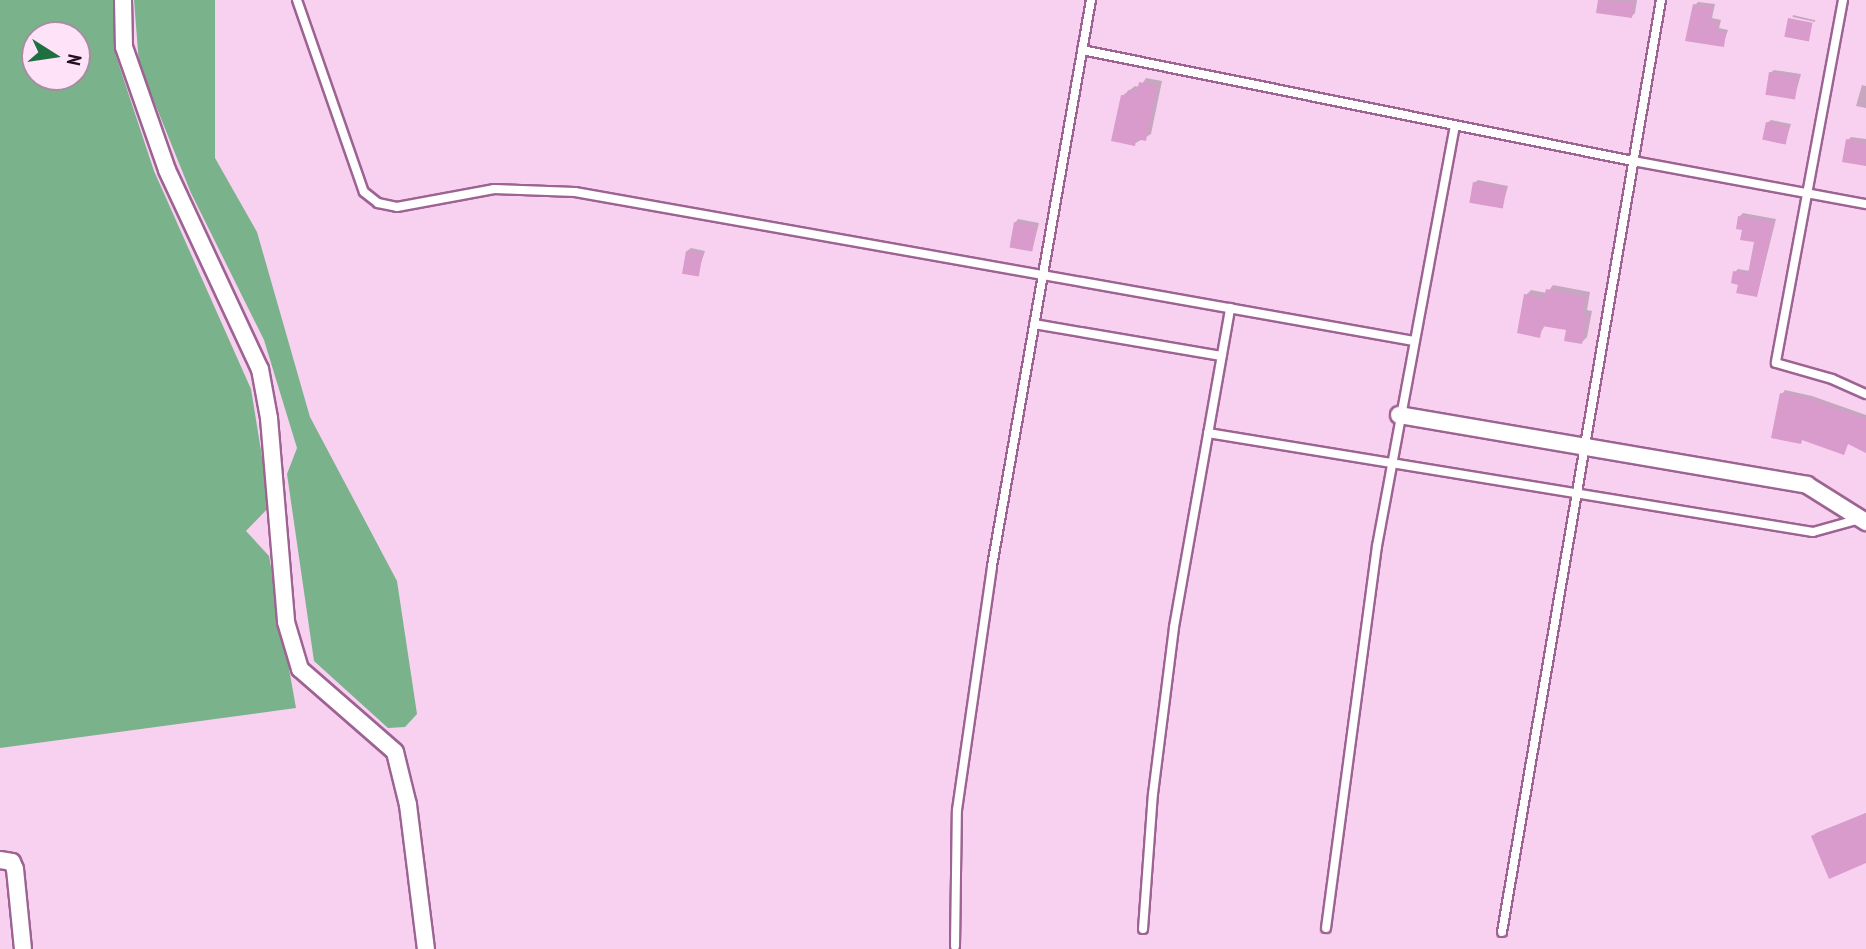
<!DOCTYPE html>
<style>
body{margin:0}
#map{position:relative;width:1866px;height:949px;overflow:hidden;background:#f9d1f0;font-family:"PT Sans Narrow",sans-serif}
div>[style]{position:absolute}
.forest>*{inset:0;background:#79b28b}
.shadow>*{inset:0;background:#0003;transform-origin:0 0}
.building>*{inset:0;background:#d99acc;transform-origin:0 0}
.roads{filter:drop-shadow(2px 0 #9d6392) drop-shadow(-2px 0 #9d6392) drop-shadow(0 2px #9d6392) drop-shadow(0 -2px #9d6392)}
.service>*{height:8px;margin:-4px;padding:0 4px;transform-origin:4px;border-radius:4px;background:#fff}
.minor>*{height:16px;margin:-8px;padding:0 8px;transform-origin:8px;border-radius:8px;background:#fff}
span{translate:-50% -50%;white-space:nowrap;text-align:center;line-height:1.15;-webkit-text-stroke:5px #fee3f8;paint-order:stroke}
.north{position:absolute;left:21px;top:21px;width:70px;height:70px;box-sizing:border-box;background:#fee3f8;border:2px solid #a78da2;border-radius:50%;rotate:102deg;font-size:19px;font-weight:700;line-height:28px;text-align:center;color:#240d20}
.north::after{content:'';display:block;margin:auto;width:24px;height:32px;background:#1e7041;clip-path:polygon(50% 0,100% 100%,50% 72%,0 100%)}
</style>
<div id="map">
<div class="forest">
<div style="clip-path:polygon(evenodd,0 0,115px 0,114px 50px,154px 171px,251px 389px,270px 506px,246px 531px,269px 556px,296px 708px,0 748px,0 0,35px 35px,77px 35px,77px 77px,35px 77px,35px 35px)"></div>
<div style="clip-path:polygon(134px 0,215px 0,215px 158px,257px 232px,310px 417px,397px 581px,417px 714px,405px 727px,388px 728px,314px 661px,287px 474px,297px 448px,264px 340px,191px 193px,139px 64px)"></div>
</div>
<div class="shadow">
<div style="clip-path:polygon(1600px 0,1637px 0,1635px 13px,1631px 17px,1598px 12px)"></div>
<div style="clip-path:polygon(1698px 2px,1715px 4px,1712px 18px,1721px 20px,1719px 28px,1728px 30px,1723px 45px,1695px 5px)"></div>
<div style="left:1793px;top:15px;width:23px;height:2px;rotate:13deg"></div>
<div style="clip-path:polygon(1774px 70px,1801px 74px,1794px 99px,1770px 73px)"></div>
<div style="clip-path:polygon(1146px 78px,1162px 81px,1151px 134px,1134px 144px,1122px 96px,1135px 86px,1140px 87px)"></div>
<div style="clip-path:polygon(1862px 85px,1866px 86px,1866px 108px,1856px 106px)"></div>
<div style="clip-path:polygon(1771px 120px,1791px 124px,1785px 142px,1767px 123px)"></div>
<div style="clip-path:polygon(1851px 137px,1866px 139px,1866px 164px,1848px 140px)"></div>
<div style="clip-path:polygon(1478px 180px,1508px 186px,1502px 207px,1474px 183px)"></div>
<div style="clip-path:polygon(1743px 213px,1776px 219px,1757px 295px,1740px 283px,1735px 272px,1738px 269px,1750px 271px,1756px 241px,1744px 229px,1739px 217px)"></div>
<div style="clip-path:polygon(1018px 219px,1039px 223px,1032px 251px,1015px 223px)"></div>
<div style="clip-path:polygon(691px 248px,705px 251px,697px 275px,687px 251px)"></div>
<div style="clip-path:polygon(1553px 285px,1590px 292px,1587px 310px,1592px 311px,1587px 337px,1581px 343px,1568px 329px,1545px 325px,1539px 336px,1526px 295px,1531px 290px,1547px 293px)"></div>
<div style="clip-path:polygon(1785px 390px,1812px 396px,1866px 415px,1866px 451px,1849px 442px,1843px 453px,1803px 439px,1800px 442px,1782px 394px)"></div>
<div style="clip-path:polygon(1866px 813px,1866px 862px,1813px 836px,1816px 833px)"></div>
</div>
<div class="building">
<div style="clip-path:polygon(1598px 0,1634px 2px,1632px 18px,1596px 13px)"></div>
<div style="clip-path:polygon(1693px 4px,1712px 7px,1710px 21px,1719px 23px,1717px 31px,1726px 32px,1724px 47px,1685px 41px)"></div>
<div style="left:1788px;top:18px;width:25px;height:19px;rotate:11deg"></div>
<div style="left:1769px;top:72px;width:30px;height:23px;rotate:9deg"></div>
<div style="clip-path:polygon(1139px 82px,1157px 86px,1146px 141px,1136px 139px,1135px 146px,1111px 141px,1121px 95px,1126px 96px,1128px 90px,1137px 92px)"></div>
<div style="left:1766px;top:122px;width:24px;height:18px;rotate:12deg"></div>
<div style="clip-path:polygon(1846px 139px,1866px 143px,1866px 166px,1842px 162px)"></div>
<div style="left:1473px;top:182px;width:34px;height:21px;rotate:10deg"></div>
<div style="clip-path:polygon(1738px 216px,1774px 222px,1757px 297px,1736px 293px,1738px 285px,1731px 283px,1733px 271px,1748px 274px,1754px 242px,1740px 240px,1742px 230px,1736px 229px)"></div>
<div style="left:1014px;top:222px;width:23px;height:26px;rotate:10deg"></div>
<div style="left:686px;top:251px;width:17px;height:23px;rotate:10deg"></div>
<div style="clip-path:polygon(1546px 289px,1586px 297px,1582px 315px,1587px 316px,1582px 344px,1564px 341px,1566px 330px,1542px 326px,1540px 338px,1517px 333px,1524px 294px,1544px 298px)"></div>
<div style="clip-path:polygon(1780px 393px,1809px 398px,1866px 419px,1866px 453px,1848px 444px,1844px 455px,1802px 440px,1801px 444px,1771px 438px)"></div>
<div style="clip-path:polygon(1866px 813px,1866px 863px,1829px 879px,1811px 836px)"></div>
</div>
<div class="roads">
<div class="service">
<div style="left:297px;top:0;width:203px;rotate:70.8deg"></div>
<div style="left:364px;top:192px;width:18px;rotate:38deg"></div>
<div style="left:378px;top:203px;width:19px;rotate:12deg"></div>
<div style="left:397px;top:207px;width:99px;rotate:-10.5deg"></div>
<div style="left:494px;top:189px;width:81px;rotate:2.1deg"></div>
<div style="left:575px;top:192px;width:852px;rotate:10.07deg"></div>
<div style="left:1843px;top:0;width:369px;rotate:100.5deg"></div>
<div style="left:1776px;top:363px;width:58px;rotate:15.9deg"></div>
<div style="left:1832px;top:379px;width:37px;rotate:24deg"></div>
<div style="left:1082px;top:50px;width:562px;rotate:11.39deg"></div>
<div style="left:1633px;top:161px;width:237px;rotate:10.5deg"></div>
<div style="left:1034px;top:324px;width:190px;rotate:9.7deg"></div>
<div style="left:1208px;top:433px;width:613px;rotate:9.29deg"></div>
<div style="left:1813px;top:532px;width:49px;rotate:-15.5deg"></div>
<div style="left:1326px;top:928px;width:385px;rotate:-82.4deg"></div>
<div style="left:1377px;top:546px;width:427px;rotate:-79.5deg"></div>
<div style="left:1143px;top:929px;width:135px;rotate:-85.8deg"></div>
<div style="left:1153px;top:794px;width:168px;rotate:-82.8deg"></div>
<div style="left:1174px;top:627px;width:324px;rotate:-80deg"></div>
<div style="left:1502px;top:932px;width:945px;rotate:-80.32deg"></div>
<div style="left:955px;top:946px;width:136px;rotate:-89.2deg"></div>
<div style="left:957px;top:810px;width:246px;rotate:-81.8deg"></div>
<div style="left:992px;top:566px;width:575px;rotate:-80.08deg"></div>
</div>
<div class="minor">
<div style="left:123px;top:0;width:47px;rotate:88.8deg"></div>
<div style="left:124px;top:47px;width:130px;rotate:70.7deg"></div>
<div style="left:167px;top:170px;width:220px;rotate:65deg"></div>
<div style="left:260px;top:369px;width:50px;rotate:79.6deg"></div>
<div style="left:269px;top:418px;width:205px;rotate:85.2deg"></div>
<div style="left:286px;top:622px;width:49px;rotate:73.4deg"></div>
<div style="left:300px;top:669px;width:126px;rotate:41.1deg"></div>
<div style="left:395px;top:752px;width:55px;rotate:76.2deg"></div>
<div style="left:408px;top:805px;width:145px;rotate:82.9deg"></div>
<div style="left:1399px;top:415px;width:414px;rotate:9.7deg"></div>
<div style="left:1807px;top:485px;width:70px;rotate:32.1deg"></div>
<div style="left:0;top:860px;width:12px;rotate:9deg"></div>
<div style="left:12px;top:862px;width:8px;rotate:67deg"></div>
<div style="left:15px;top:869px;width:80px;rotate:84.3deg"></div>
</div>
</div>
<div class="north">N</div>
</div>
